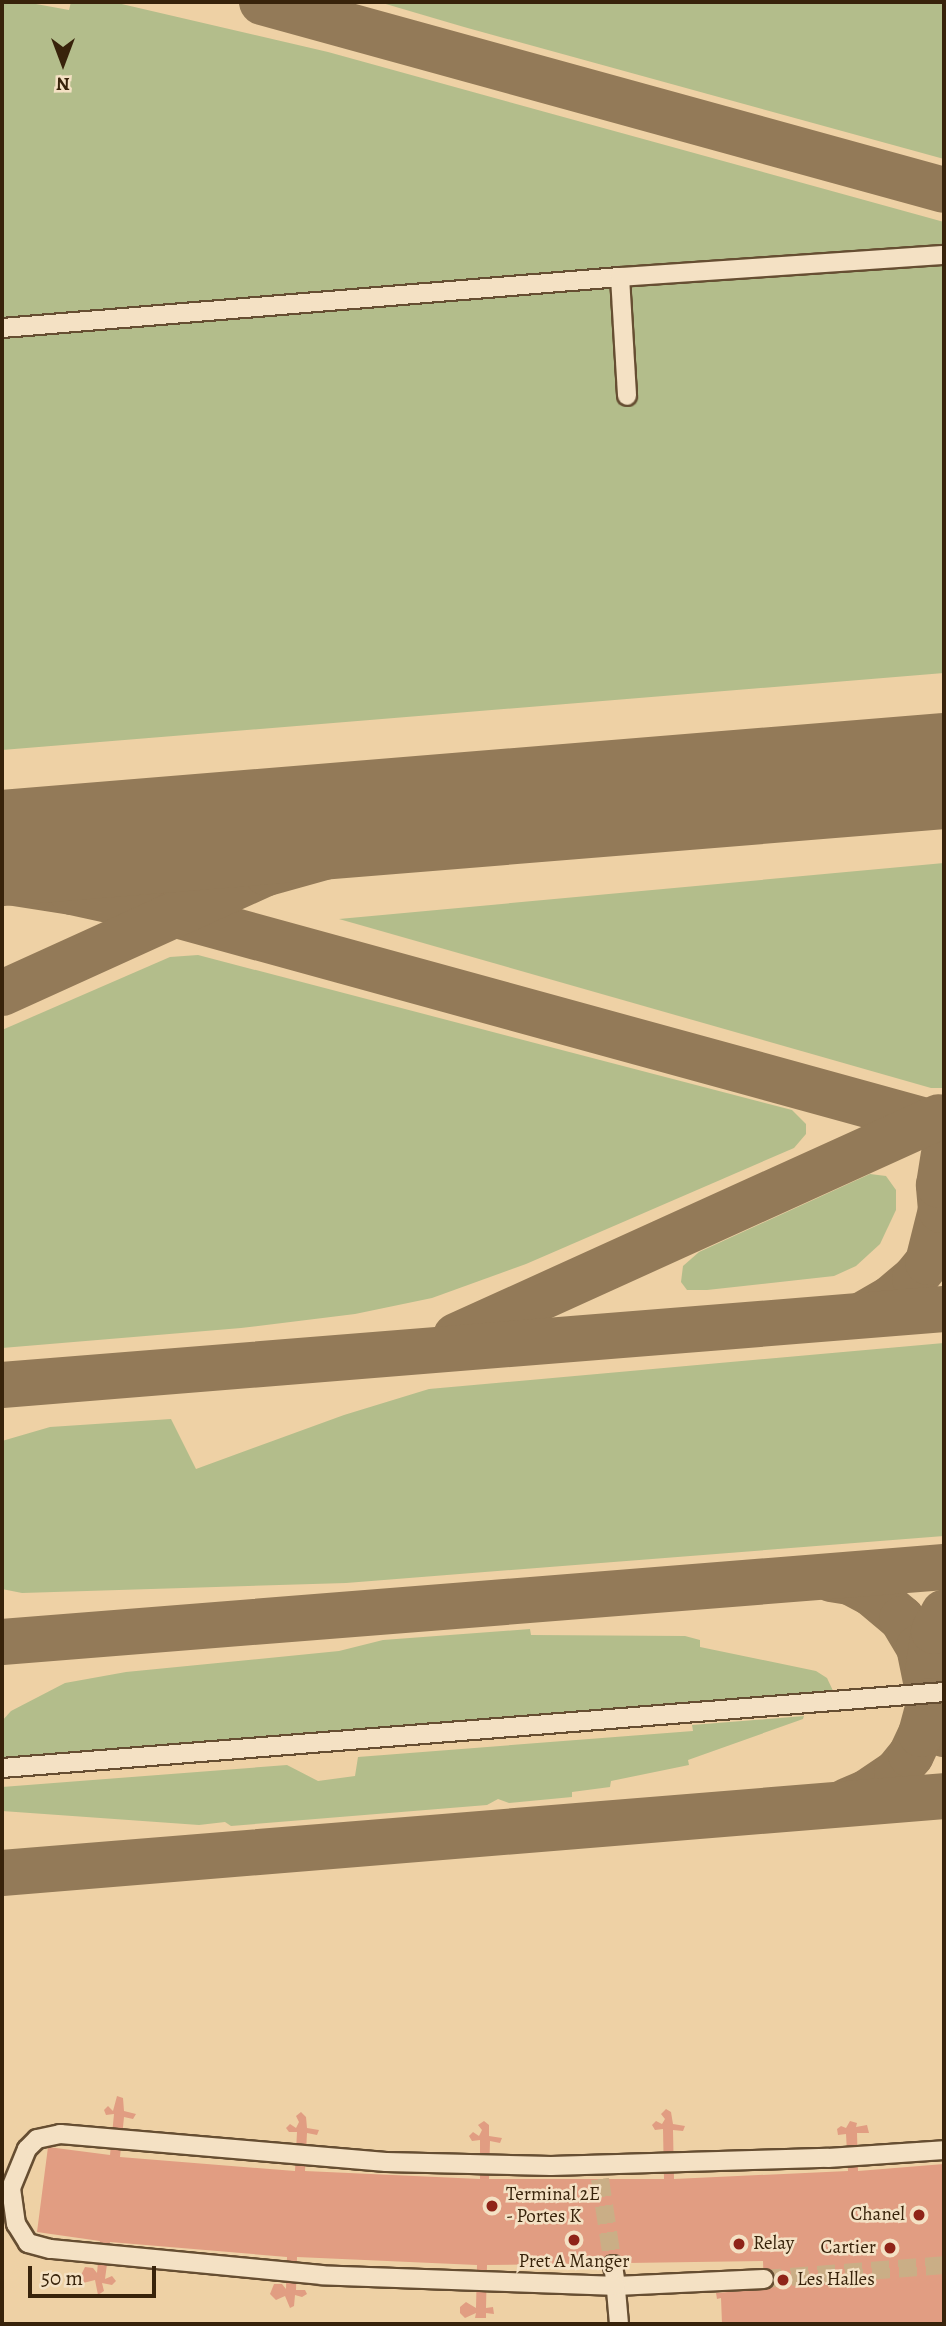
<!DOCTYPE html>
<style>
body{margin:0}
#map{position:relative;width:946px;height:2326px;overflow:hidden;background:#eed1a5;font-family:Alegreya,serif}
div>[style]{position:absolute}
.green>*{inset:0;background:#b3bd8b}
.taxiway>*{height:46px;margin:-23px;padding:0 23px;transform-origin:23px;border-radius:23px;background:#937a58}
.runway>*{height:116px;margin:-58px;padding:0 58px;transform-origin:58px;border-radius:58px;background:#937a58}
.building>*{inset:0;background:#e19d82}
.minor-tunnel>*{height:18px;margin-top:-9px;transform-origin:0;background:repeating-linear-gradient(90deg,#caae86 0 18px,transparent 0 27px)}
.roads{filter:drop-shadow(2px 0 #664e32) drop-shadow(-2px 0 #664e32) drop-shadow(0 2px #664e32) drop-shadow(0 -2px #664e32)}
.minor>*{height:18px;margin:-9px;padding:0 9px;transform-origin:9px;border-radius:9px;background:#f4e1c4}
.dots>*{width:19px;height:19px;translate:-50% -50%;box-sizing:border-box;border:4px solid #f4e1c4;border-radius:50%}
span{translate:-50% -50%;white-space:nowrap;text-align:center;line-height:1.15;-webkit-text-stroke:5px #f4e1c4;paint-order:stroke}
.poi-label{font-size:19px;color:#38230b}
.left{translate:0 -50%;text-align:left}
.right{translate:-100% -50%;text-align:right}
.frame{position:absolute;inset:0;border:4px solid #38230b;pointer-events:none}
.north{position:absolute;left:28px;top:28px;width:70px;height:70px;-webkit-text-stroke:5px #f4e1c4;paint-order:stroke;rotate:180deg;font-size:19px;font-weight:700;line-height:28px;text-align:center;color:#38230b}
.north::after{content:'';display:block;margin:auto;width:24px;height:32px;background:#38230b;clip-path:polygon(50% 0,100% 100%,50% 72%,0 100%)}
.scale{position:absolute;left:28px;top:2266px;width:128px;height:32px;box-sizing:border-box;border:4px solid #38230b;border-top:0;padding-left:9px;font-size:21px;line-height:24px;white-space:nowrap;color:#38230b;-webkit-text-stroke:5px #f4e1c4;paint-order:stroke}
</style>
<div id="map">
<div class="green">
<div style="clip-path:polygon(2px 2px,25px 2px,69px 10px,71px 2px,113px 2px,328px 52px,944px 222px,944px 673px,2px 750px)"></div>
<div style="clip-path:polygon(379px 2px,944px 2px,944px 159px,464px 27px)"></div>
<div style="clip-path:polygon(944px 863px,944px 1088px,931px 1088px,339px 919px)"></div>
<div style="clip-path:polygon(198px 955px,792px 1110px,806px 1124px,806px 1134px,794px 1148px,526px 1264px,432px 1298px,355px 1314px,241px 1328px,2px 1348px,2px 1030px,170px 957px)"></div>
<div style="clip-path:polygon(870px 1174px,886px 1176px,896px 1190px,896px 1210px,880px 1244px,856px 1266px,834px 1276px,707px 1290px,687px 1290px,681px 1282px,683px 1266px,699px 1252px)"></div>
<div style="clip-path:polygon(944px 1343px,944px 1536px,346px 1583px,22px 1593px,2px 1589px,2px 1441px,50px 1427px,171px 1419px,196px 1469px,344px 1415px,429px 1389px)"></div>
<div style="clip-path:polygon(530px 1629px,531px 1635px,685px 1636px,700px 1640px,700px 1647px,816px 1671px,827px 1678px,835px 1695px,2px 1762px,2px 1721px,11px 1711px,65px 1683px,126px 1672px,339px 1651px,383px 1640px)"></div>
<div style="clip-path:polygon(804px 1716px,803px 1719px,688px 1760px,689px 1765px,611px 1781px,610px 1787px,572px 1792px,572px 1797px,509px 1803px,498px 1799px,487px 1805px,231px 1826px,225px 1822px,199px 1825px,2px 1811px,2px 1787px,287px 1765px,318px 1781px,355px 1776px,358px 1757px,693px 1731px,692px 1725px)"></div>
</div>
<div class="taxiway">
<div style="left:262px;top:2px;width:707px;rotate:15.41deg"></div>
<div style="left:2px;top:881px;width:71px;rotate:8.9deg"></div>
<div style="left:72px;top:892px;width:103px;rotate:12.3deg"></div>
<div style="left:173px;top:914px;width:800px;rotate:15.37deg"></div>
<div style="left:2px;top:993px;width:291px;rotate:-24.4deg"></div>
<div style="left:267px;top:873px;width:135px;rotate:-15.5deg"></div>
<div style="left:397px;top:837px;width:106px;rotate:-12.6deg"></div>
<div style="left:500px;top:814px;width:159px;rotate:-6.9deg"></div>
<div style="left:864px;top:1314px;width:30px;rotate:-30deg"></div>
<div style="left:890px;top:1299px;width:33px;rotate:-40deg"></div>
<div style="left:915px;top:1278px;width:21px;rotate:-51deg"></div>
<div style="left:928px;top:1262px;width:54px;rotate:-76deg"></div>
<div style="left:941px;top:1210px;width:25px;rotate:-95deg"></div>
<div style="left:939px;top:1185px;width:30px;rotate:-81deg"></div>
<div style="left:456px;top:1336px;width:530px;rotate:-24.39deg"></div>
<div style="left:2px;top:1385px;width:945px;rotate:-4.61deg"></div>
<div style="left:831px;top:1579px;width:19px;rotate:9deg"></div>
<div style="left:850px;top:1582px;width:24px;rotate:28deg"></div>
<div style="left:871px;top:1593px;width:40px;rotate:40deg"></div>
<div style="left:902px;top:1619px;width:33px;rotate:59deg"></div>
<div style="left:919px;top:1647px;width:55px;rotate:78.5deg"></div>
<div style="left:930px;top:1701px;width:36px;rotate:67deg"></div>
<div style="left:2px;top:1642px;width:945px;rotate:-4.55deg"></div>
<div style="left:927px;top:1678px;width:48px;rotate:-81.5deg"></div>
<div style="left:934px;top:1631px;width:21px;rotate:-62deg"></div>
<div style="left:847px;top:1801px;width:21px;rotate:-23deg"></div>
<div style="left:866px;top:1793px;width:37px;rotate:-34deg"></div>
<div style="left:897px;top:1772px;width:22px;rotate:-51deg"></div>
<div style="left:911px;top:1755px;width:23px;rotate:-65deg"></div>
<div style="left:921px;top:1734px;width:34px;rotate:-75deg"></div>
<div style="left:2px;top:1873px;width:945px;rotate:-4.67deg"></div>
</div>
<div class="runway">
<div style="left:2px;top:848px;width:945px;rotate:-4.67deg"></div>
</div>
<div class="building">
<div style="clip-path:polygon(117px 2096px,123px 2098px,124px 2111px,136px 2114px,133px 2119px,124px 2117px,120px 2157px,295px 2171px,297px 2132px,289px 2132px,286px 2128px,290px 2124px,296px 2128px,299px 2122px,296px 2116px,301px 2112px,306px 2117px,307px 2128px,319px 2130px,317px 2135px,307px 2133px,305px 2171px,480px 2179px,480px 2140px,472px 2141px,469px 2136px,473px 2132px,479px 2136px,482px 2130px,478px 2125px,484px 2121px,489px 2125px,489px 2136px,502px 2138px,500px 2143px,490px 2141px,489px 2179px,664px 2179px,663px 2129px,655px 2130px,652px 2125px,656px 2121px,662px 2124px,665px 2119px,661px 2114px,666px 2109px,671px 2112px,673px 2124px,685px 2126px,683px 2131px,673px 2130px,674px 2179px,848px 2171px,846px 2134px,838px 2135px,837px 2129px,841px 2126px,846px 2128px,850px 2121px,857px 2123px,856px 2127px,867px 2125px,869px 2133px,857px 2133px,858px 2171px,944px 2164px,944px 2324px,722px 2324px,721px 2298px,717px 2299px,716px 2293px,764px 2289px,763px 2261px,487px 2265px,486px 2308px,493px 2307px,494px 2314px,486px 2313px,486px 2318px,475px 2318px,476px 2313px,465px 2318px,460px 2313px,460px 2307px,466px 2302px,476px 2308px,477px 2265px,297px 2257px,296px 2290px,305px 2290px,307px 2294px,302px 2297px,295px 2295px,294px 2306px,290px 2308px,285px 2296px,276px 2300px,270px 2294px,274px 2284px,282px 2284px,286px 2289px,287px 2257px,110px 2242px,105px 2279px,112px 2276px,116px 2281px,112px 2285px,102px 2283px,104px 2291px,98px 2295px,95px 2280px,83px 2283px,80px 2277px,85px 2267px,93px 2268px,97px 2273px,100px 2241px,37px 2232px,48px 2147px,110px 2155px,114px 2114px,106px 2115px,104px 2110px,108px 2106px,113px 2111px)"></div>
</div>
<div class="minor-tunnel">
<div style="left:600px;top:2179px;width:87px;rotate:81.4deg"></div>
<div style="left:764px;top:2279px;width:181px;rotate:-4.4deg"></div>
</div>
<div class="roads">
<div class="minor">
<div style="left:620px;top:277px;width:119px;rotate:86.6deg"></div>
<div style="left:2px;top:328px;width:620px;rotate:-4.72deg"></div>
<div style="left:620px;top:277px;width:325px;rotate:-3.9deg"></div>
<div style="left:2px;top:1768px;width:945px;rotate:-4.61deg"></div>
<div style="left:613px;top:2265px;width:21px;rotate:82deg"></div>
<div style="left:616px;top:2286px;width:148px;rotate:-2.7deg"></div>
<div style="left:619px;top:2324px;width:38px;rotate:-95deg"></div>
<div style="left:616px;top:2286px;width:294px;rotate:-177.9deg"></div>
<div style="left:322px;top:2275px;width:273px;rotate:-174.5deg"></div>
<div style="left:50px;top:2249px;width:23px;rotate:-165deg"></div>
<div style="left:28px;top:2243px;width:22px;rotate:-122deg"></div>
<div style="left:16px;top:2224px;width:36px;rotate:-98deg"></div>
<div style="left:11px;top:2188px;width:42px;rotate:-67.7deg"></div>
<div style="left:27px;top:2149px;width:14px;rotate:-45deg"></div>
<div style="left:37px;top:2139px;width:24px;rotate:-12deg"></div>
<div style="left:60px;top:2134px;width:327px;rotate:4.9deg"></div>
<div style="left:386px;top:2162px;width:165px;rotate:1.4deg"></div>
<div style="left:551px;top:2166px;width:277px;rotate:-1.7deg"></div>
<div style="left:828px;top:2158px;width:116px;rotate:-3.9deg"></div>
</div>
</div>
<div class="dots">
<div style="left:492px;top:2206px;background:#8f2418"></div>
<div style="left:919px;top:2215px;background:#8f2418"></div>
<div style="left:574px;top:2240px;background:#8f2418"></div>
<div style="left:739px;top:2244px;background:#8f2418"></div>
<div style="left:890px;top:2248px;background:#8f2418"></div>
<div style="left:783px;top:2280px;background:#8f2418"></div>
</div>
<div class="poi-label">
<span class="left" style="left:506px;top:2206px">Terminal 2E<br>- Portes K</span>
<span class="right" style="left:905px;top:2215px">Chanel</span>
<span class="left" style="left:753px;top:2244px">Relay</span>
<span class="right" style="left:876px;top:2248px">Cartier</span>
<span style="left:574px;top:2262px">Pret A Manger</span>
<span class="left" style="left:797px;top:2280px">Les Halles</span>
</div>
<div class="frame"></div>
<div class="north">N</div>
<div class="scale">50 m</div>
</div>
